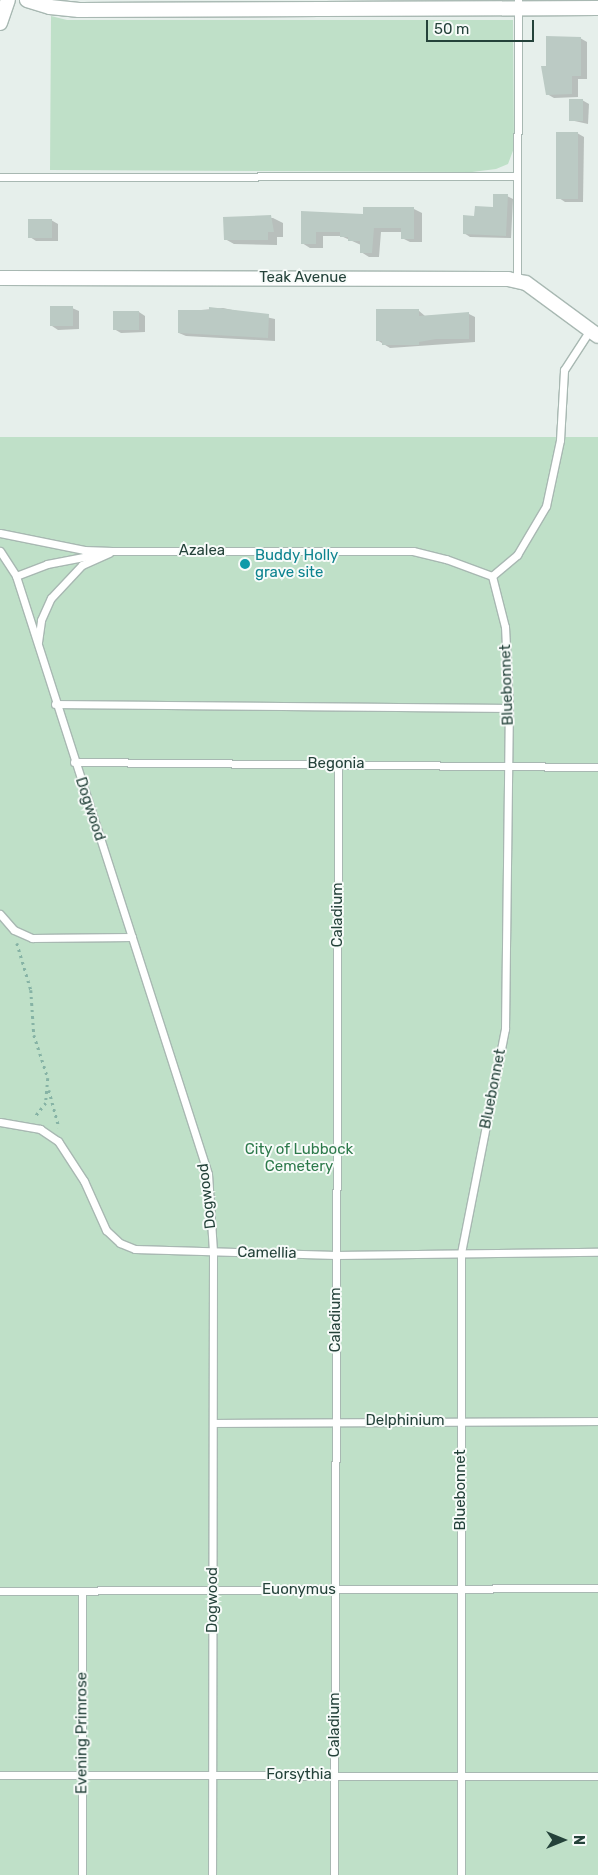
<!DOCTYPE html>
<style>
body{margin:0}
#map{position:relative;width:598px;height:1875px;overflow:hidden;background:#e6efeb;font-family:Rubik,sans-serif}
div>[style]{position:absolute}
.green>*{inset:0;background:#bfe0c8;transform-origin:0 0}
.shadow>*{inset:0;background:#0003}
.building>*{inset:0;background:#bbcac4;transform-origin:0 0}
.path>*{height:2.5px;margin-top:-1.25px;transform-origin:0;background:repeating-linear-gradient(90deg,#86b3a5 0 2.5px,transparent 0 6.5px)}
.roads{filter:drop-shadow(1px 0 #a8b8b2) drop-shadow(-1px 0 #a8b8b2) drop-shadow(0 1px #a8b8b2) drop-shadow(0 -1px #a8b8b2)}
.lane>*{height:7px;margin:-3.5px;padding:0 3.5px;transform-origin:3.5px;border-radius:3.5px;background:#fff}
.street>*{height:14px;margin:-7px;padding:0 7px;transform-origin:7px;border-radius:7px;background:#fff}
.dots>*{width:14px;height:14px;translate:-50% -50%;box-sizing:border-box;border:2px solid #f7fbf9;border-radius:50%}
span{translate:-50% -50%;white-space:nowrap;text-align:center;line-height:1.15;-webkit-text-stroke:4px #f7fbf9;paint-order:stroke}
.street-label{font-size:15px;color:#24423a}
.culture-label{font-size:15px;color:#0d838f}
.left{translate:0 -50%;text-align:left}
.park-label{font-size:15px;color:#2d7a4b}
.north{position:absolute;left:538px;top:1815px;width:50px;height:50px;-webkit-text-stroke:4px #f7fbf9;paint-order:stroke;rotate:90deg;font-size:14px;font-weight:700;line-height:20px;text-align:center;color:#24423a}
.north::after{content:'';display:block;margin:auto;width:18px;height:22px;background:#24423a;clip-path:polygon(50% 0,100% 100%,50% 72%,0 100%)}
.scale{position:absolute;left:426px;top:20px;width:108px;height:22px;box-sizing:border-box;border:2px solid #24423a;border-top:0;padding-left:6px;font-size:15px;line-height:18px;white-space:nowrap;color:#24423a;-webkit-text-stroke:4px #f7fbf9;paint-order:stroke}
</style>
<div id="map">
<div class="green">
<div style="clip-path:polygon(51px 16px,67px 20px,513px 20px,514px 148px,508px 164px,496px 169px,472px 172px,50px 170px)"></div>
<div style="left:0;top:437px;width:598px;height:1438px"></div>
</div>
<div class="shadow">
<div style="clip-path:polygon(580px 38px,587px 42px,587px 79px,578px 79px,578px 97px,554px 98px,547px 94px,547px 68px)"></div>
<div style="clip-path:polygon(582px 100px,589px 104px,588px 124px,570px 120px)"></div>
<div style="clip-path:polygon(577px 133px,584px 137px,583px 202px,565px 202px,559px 198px)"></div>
<div style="clip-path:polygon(507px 196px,513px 199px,511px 238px,470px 237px,464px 233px,476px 217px,494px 208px)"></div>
<div style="clip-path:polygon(414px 209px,422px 213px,422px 242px,410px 242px,402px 238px,402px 232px,381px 232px,379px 257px,369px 257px,361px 252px,361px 245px,341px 236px,323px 236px,323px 248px,310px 248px,302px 243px,302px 212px,365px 215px)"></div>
<div style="clip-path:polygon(224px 218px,273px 218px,283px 223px,283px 237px,277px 237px,277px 245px,234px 244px,225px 239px)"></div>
<div style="clip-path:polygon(51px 220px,58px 224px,58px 241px,36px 241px,30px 237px)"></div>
<div style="clip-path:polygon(72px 308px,79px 311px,79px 329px,58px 330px,52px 326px)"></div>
<div style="clip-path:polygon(223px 308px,275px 319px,275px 341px,186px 336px,179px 333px,179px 312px)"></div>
<div style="clip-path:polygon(418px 310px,425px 316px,469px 314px,475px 317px,475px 342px,390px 348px,377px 340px)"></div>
<div style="clip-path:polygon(139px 312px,145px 316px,145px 332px,121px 333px,114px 329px)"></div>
</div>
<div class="building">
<div style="clip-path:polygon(546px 36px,581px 37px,581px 76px,572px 76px,572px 94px,546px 95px,541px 66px,546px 66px)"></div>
<div style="left:569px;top:99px;width:14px;height:22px"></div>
<div style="left:556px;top:132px;width:22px;height:67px"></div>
<div style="clip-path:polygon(493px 194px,508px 194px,506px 236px,463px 234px,463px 215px,474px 216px,475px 206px,493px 207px)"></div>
<div style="clip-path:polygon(363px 207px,414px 207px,414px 239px,401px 239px,401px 228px,374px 228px,372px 253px,360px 253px,360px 241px,348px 241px,348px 237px,340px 237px,340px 232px,316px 232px,316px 244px,301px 244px,301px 211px,363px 214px)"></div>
<div style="clip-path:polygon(271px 215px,274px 232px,268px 232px,268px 240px,224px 240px,223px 217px)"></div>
<div style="left:28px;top:219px;width:24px;height:19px"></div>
<div style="left:73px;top:306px;width:20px;height:23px;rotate:90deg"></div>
<div style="clip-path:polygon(209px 307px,269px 314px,268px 338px,178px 333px,178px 310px,209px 310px)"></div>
<div style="clip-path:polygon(376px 309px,419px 309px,419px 316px,469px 312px,469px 339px,436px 339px,419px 342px,419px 345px,382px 345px,382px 341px,376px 341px)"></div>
<div style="left:113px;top:311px;width:26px;height:19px"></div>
</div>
<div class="path">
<div style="left:17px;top:943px;width:49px;rotate:73.4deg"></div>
<div style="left:31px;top:990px;width:45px;rotate:86.2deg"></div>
<div style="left:34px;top:1035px;width:45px;rotate:72deg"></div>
<div style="left:48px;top:1078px;width:25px;rotate:95deg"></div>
<div style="left:46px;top:1103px;width:18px;rotate:128deg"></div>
<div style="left:49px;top:1090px;width:39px;rotate:75deg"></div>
</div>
<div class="roads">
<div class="lane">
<div style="left:0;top:177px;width:517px;rotate:-0.11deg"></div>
<div style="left:517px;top:281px;width:281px;rotate:-89.8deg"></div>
<div style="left:0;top:533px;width:86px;rotate:11.4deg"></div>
<div style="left:84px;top:550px;width:28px;rotate:2deg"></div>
<div style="left:112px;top:551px;width:301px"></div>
<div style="left:413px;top:551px;width:34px;rotate:14deg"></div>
<div style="left:446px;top:559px;width:49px;rotate:20.3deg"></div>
<div style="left:0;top:551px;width:30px;rotate:57deg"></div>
<div style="left:16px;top:576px;width:628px;rotate:72.2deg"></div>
<div style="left:208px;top:1174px;width:78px;rotate:86.3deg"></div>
<div style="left:213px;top:1252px;width:623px;rotate:90.09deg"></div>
<div style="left:16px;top:576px;width:33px;rotate:-21deg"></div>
<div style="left:47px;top:564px;width:53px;rotate:-10.9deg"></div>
<div style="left:38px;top:642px;width:22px;rotate:-82deg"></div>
<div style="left:41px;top:620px;width:24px;rotate:-66deg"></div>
<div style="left:51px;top:598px;width:45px;rotate:-46.8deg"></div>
<div style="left:82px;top:565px;width:30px;rotate:-24deg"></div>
<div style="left:55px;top:704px;width:454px;rotate:0.5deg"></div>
<div style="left:74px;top:762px;width:524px;rotate:0.55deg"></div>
<div style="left:0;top:914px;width:21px;rotate:49deg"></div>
<div style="left:14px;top:930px;width:20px;rotate:24deg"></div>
<div style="left:32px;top:938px;width:100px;rotate:-0.6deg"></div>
<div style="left:0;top:1122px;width:41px;rotate:9.9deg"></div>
<div style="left:40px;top:1129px;width:22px;rotate:34deg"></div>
<div style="left:58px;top:1141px;width:48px;rotate:57deg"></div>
<div style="left:84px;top:1181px;width:54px;rotate:65.8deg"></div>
<div style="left:106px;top:1230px;width:19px;rotate:43deg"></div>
<div style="left:120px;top:1243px;width:16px;rotate:22deg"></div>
<div style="left:135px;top:1249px;width:201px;rotate:1.7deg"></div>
<div style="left:336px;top:1255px;width:262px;rotate:-0.7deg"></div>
<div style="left:213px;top:1423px;width:385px;rotate:-0.3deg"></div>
<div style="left:0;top:1591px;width:598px;rotate:-0.29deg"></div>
<div style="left:0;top:1775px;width:598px;rotate:0.1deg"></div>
<div style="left:82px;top:1875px;width:284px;rotate:-90deg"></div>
<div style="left:334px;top:1875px;width:1111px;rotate:-89.79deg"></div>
<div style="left:461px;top:1875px;width:622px;rotate:-90deg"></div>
<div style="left:461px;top:1253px;width:228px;rotate:-78.9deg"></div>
<div style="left:505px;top:1029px;width:321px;rotate:-89.3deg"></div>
<div style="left:509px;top:708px;width:81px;rotate:-92.8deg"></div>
<div style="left:505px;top:627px;width:53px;rotate:-104.3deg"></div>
<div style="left:492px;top:576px;width:33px;rotate:-40deg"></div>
<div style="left:517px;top:555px;width:57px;rotate:-59.4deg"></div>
<div style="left:546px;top:506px;width:67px;rotate:-78deg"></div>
<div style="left:560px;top:440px;width:70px;rotate:-86.7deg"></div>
<div style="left:564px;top:370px;width:48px;rotate:-57deg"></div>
</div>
<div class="street">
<div style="left:27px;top:0;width:24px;rotate:17deg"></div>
<div style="left:50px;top:7px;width:29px;rotate:6deg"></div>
<div style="left:79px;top:10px;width:519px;rotate:-0.22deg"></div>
<div style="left:0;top:23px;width:24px;rotate:-71deg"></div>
<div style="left:0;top:278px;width:508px;rotate:0.11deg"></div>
<div style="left:508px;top:279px;width:18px;rotate:13deg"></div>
<div style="left:526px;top:283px;width:89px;rotate:36.4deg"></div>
</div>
</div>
<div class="dots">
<div style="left:245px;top:564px;background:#0f9aa8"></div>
</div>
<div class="street-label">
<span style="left:303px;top:278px">Teak Avenue</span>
<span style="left:202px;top:551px">Azalea</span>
<span style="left:507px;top:685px;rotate:-92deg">Bluebonnet</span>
<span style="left:336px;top:764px">Begonia</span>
<span style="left:90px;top:809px;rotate:72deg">Dogwood</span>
<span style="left:338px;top:915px;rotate:-90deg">Caladium</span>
<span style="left:493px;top:1089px;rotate:-79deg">Bluebonnet</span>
<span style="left:207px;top:1196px;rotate:-97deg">Dogwood</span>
<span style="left:267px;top:1253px;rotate:1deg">Camellia</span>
<span style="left:336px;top:1320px;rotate:-90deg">Caladium</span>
<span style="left:405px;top:1421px">Delphinium</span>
<span style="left:461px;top:1490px;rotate:-90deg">Bluebonnet</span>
<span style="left:299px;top:1590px">Euonymus</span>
<span style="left:213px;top:1600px;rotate:-90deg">Dogwood</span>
<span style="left:335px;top:1725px;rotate:-90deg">Caladium</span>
<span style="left:82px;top:1733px;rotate:-90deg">Evening Primrose</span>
<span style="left:299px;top:1775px">Forsythia</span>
</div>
<div class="culture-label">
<span class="left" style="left:255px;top:564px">Buddy Holly<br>grave site</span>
</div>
<div class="park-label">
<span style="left:299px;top:1158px">City of Lubbock<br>Cemetery</span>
</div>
<div class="north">N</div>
<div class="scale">50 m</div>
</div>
